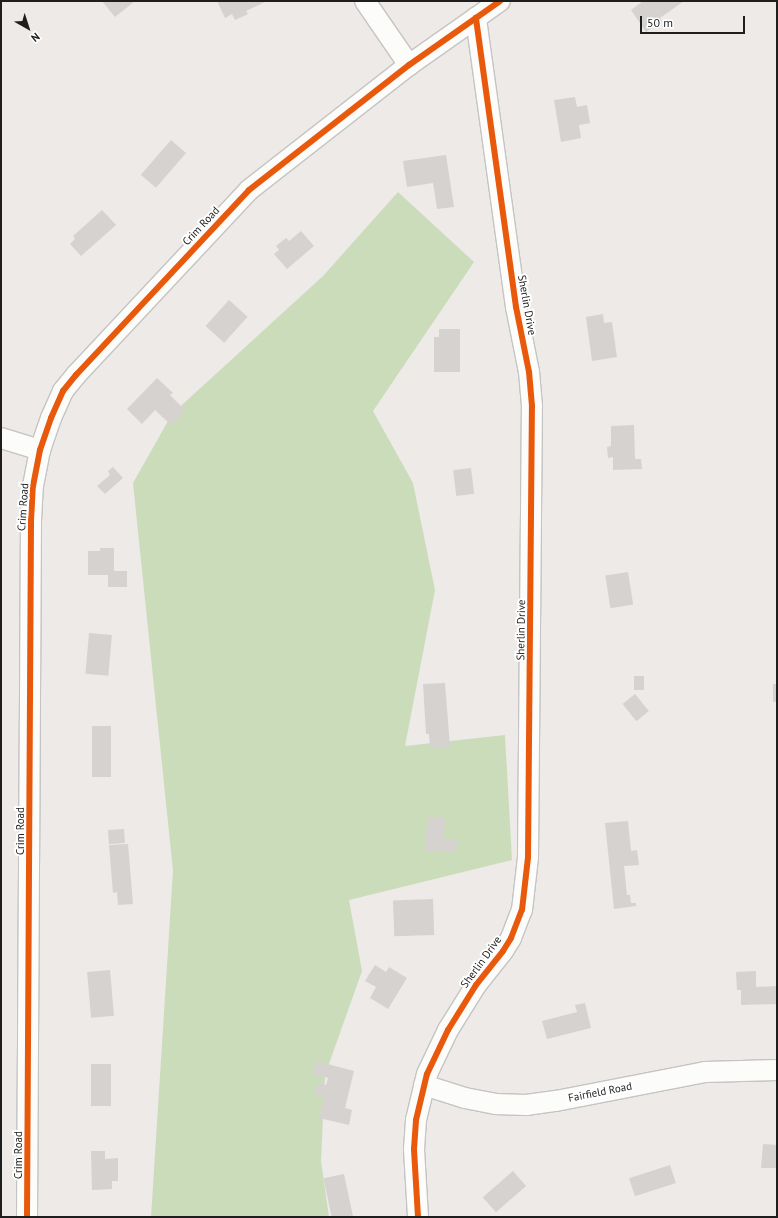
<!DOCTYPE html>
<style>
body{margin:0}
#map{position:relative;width:778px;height:1218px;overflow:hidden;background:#edeae7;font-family:"PT Sans",sans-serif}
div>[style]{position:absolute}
.forest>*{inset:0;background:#cbdcbb}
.building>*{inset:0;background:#d5d2d0;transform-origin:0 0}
.roads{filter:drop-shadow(1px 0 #c5c4c3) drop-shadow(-1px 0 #c5c4c3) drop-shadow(0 1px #c5c4c3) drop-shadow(0 -1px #c5c4c3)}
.minor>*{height:20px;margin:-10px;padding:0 10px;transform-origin:10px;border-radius:10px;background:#fcfcfb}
.cycleway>*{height:6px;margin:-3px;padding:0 3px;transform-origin:3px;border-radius:3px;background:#e8590c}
span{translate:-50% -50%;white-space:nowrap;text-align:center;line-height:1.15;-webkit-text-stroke:4px #fff;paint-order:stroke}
.street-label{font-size:11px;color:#1e1e1e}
.frame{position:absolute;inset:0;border:2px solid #1e1e1e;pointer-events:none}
.north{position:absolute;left:8px;top:8px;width:40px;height:40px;-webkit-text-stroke:3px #fff;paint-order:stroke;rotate:141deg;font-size:11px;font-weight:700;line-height:16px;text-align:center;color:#1e1e1e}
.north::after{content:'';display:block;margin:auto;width:14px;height:18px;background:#1e1e1e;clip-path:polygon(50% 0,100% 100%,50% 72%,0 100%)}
.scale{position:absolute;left:640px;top:16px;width:105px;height:18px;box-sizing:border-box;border:2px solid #1e1e1e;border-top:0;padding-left:5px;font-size:12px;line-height:14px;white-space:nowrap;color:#1e1e1e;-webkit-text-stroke:3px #fff;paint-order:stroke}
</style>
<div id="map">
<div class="forest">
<div style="clip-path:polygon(398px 192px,474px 262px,373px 411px,413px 483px,435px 590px,405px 746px,505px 735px,512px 860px,349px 900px,362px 971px,325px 1075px,321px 1161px,329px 1217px,151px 1217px,173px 871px,133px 483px,172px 414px,323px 276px)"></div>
</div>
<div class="building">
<div style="clip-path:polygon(102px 1px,135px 1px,115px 17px)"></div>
<div style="clip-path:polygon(217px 1px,267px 1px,246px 11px,248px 14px,235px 20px,232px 14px,225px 18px)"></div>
<div style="clip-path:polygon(643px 1px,684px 1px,660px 18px,662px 21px,646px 32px,631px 10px)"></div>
<div style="clip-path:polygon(575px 97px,577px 107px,587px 105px,590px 123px,579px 125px,581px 138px,561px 142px,554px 100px)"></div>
<div style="left:171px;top:140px;width:20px;height:46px;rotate:41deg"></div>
<div style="clip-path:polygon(446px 155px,454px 207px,437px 209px,433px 183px,407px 187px,403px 161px)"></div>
<div style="clip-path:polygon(102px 210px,116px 225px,81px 256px,70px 244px,75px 239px,73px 236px)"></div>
<div style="clip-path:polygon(301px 231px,314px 246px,287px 269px,274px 254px,279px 250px,276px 246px,286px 238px,289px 241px)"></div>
<div style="left:229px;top:300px;width:25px;height:35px;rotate:42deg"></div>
<div style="clip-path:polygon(603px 314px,604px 323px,612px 322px,617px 357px,592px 361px,586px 317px)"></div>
<div style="clip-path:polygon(439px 329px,460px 329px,460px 372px,434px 372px,434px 337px,439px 337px)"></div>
<div style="clip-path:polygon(157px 378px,173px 393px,170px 395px,185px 410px,171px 425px,155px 410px,142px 424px,127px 409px)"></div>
<div style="clip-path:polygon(634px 425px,635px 459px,641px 459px,642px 469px,613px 470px,613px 457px,608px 458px,607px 447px,611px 446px,611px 426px)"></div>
<div style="clip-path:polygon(113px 467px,123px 478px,105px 494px,97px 486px,110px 475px,108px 471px)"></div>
<div style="left:471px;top:468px;width:26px;height:18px;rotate:83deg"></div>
<div style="clip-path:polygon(100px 548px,114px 548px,114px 571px,127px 571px,127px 587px,108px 587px,108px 575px,88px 575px,88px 551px,100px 551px)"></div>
<div style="left:628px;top:572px;width:33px;height:23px;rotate:81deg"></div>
<div style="left:89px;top:633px;width:23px;height:41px;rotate:5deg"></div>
<div style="left:644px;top:676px;width:14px;height:10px;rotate:90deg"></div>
<div style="clip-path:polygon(445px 683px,450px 747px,430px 748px,429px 734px,426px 734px,423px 684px)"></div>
<div style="left:773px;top:684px;width:4px;height:18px"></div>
<div style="left:635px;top:694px;width:22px;height:16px;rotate:51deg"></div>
<div style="left:92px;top:726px;width:19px;height:51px"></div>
<div style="clip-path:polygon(428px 817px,445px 818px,444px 839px,457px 840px,456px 852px,425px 851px)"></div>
<div style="clip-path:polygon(628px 821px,631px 851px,637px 850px,639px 865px,624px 866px,627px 895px,630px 895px,631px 903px,636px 903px,636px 906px,614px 909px,605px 823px)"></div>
<div style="left:124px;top:829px;width:14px;height:16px;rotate:86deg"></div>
<div style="clip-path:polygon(128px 844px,133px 904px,118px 905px,117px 892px,113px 893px,109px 845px)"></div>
<div style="left:433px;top:899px;width:36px;height:40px;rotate:88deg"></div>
<div style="clip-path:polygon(375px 965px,386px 972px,389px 967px,407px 978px,388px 1009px,370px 998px,376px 987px,365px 981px)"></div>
<div style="left:110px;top:970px;width:46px;height:23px;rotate:85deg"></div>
<div style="clip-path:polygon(756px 971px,756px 987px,776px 986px,777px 1004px,741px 1005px,741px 990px,737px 990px,736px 972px)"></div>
<div style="clip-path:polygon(585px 1003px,591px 1028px,547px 1039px,542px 1021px,577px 1012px,575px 1005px)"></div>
<div style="clip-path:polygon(316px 1061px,354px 1071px,345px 1108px,352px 1110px,349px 1125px,319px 1118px,324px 1098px,314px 1095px,318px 1083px,326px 1085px,328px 1078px,313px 1074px)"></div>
<div style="left:111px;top:1064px;width:42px;height:20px;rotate:90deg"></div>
<div style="clip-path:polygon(763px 1144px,777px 1145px,777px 1168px,761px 1168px)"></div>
<div style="clip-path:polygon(91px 1151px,105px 1151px,105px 1159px,118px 1158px,118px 1181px,112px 1181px,112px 1189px,92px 1190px)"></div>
<div style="left:670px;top:1165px;width:19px;height:43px;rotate:72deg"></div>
<div style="left:513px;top:1171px;width:20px;height:40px;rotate:49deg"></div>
<div style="left:344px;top:1174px;width:44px;height:21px;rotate:78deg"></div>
</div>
<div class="roads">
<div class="minor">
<div style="left:365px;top:1px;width:78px;rotate:55.5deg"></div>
<div style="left:1px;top:438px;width:41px;rotate:17.1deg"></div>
<div style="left:424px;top:1085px;width:43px;rotate:17.6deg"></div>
<div style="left:465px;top:1098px;width:31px;rotate:11deg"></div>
<div style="left:495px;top:1104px;width:31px;rotate:2deg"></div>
<div style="left:526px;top:1105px;width:30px;rotate:-8deg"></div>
<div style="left:556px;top:1101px;width:152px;rotate:-11deg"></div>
<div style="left:705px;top:1072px;width:72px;rotate:-1.6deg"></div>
<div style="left:27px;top:1217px;width:696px;rotate:-89.67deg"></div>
<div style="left:31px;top:521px;width:35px;rotate:-87deg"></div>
<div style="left:33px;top:486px;width:37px;rotate:-79deg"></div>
<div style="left:40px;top:450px;width:34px;rotate:-71deg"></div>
<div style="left:51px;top:418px;width:30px;rotate:-66deg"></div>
<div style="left:63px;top:391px;width:21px;rotate:-51deg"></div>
<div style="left:76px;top:375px;width:253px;rotate:-46.9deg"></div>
<div style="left:249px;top:190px;width:203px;rotate:-38deg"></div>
<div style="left:409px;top:65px;width:111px;rotate:-35.1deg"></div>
<div style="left:418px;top:1217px;width:68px;rotate:-93.4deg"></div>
<div style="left:414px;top:1149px;width:29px;rotate:-86deg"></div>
<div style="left:416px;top:1120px;width:47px;rotate:-76.6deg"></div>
<div style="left:427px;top:1074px;width:49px;rotate:-64.5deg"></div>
<div style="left:448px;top:1030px;width:53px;rotate:-58.1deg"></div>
<div style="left:476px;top:985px;width:43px;rotate:-51.5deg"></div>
<div style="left:503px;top:951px;width:15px;rotate:-58deg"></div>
<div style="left:511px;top:938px;width:30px;rotate:-69deg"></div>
<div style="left:522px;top:910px;width:53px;rotate:-83.5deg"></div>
<div style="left:528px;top:857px;width:451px;rotate:-89.5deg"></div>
<div style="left:532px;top:406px;width:34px;rotate:-95deg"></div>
<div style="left:529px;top:372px;width:66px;rotate:-101.3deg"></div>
<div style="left:516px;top:307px;width:292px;rotate:-97.9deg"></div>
</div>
</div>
<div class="cycleway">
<div style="left:27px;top:1217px;width:696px;rotate:-89.67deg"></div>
<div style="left:31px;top:521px;width:35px;rotate:-87deg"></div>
<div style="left:33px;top:486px;width:37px;rotate:-79deg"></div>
<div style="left:40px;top:450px;width:34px;rotate:-71deg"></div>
<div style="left:51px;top:418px;width:30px;rotate:-66deg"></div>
<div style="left:63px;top:391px;width:21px;rotate:-51deg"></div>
<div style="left:76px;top:375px;width:253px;rotate:-46.9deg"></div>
<div style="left:249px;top:190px;width:203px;rotate:-38deg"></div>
<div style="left:409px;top:65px;width:111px;rotate:-35.1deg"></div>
<div style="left:418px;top:1217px;width:68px;rotate:-93.4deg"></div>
<div style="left:414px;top:1149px;width:29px;rotate:-86deg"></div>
<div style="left:416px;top:1120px;width:47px;rotate:-76.6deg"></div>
<div style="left:427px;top:1074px;width:49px;rotate:-64.5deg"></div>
<div style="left:448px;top:1030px;width:53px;rotate:-58.1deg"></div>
<div style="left:476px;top:985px;width:43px;rotate:-51.5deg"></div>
<div style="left:503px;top:951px;width:15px;rotate:-58deg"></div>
<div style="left:511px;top:938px;width:30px;rotate:-69deg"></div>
<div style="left:522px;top:910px;width:53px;rotate:-83.5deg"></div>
<div style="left:528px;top:857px;width:451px;rotate:-89.5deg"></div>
<div style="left:532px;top:406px;width:34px;rotate:-95deg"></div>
<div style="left:529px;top:372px;width:66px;rotate:-101.3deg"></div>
<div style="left:516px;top:307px;width:292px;rotate:-97.9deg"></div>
</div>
<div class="street-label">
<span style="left:201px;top:226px;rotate:-47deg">Crim Road</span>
<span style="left:527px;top:305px;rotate:80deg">Sherlin Drive</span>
<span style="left:23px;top:507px;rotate:-86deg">Crim Road</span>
<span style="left:521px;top:630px;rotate:-89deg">Sherlin Drive</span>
<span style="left:20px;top:831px;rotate:-90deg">Crim Road</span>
<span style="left:481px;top:962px;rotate:-54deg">Sherlin Drive</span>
<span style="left:600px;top:1092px;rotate:-11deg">Fairfield Road</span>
<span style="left:18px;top:1155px;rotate:-90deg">Crim Road</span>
</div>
<div class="frame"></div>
<div class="north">N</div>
<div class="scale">50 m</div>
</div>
